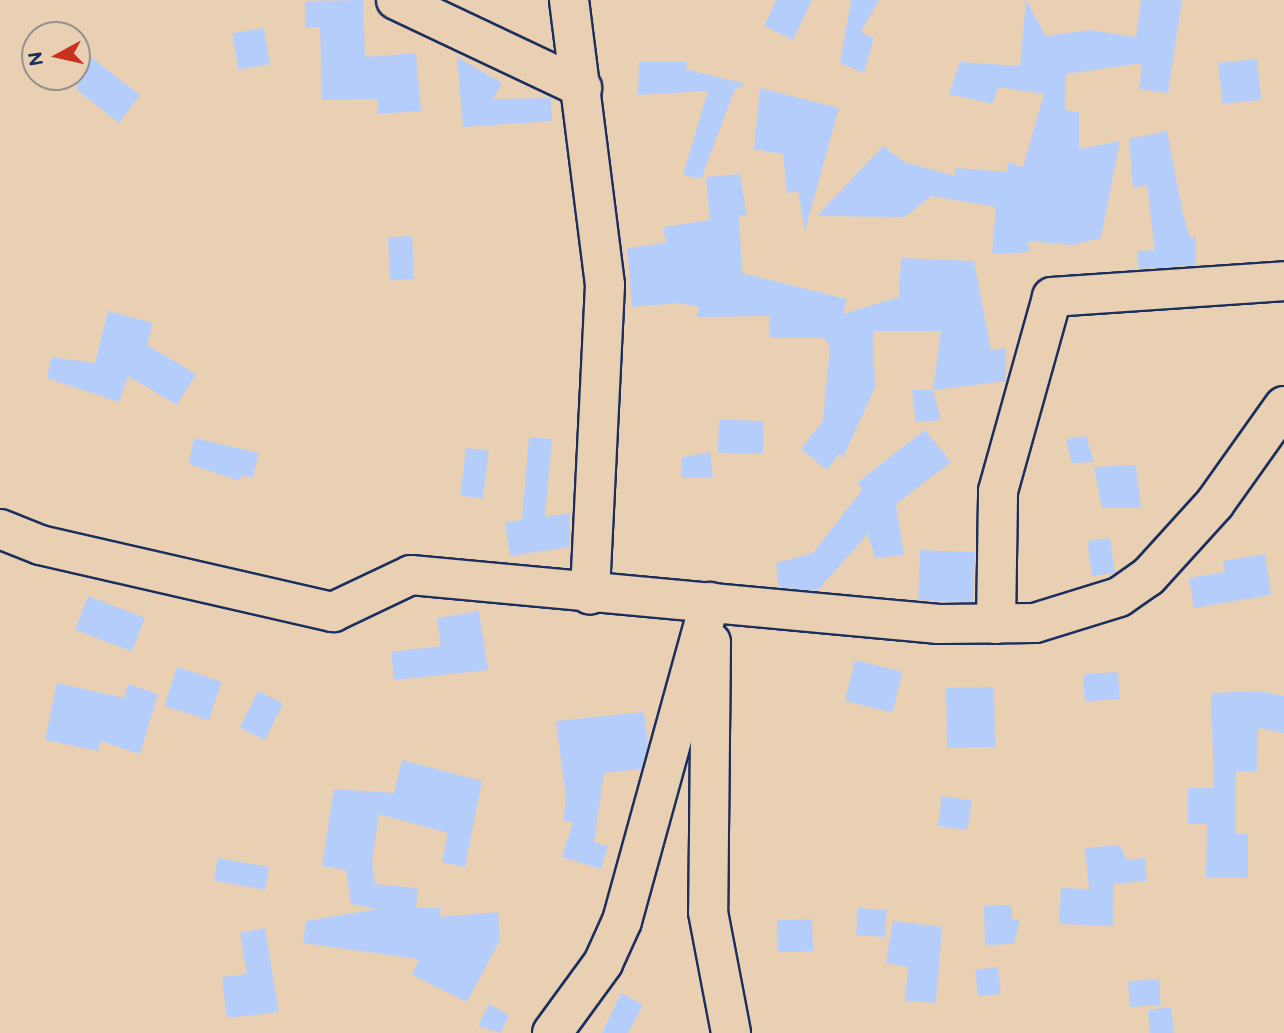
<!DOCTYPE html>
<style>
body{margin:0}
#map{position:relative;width:1284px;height:1033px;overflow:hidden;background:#ead0b2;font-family:"Balsamiq Sans",sans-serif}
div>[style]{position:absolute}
.building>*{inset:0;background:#b4cdfb;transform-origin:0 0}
.roads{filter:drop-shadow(2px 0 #1b2f5e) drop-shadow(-2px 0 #1b2f5e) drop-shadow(0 2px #1b2f5e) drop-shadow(0 -2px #1b2f5e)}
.minor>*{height:38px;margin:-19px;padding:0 19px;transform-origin:19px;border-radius:19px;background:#ead0b2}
span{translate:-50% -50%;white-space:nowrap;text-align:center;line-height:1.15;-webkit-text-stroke:5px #ead0b2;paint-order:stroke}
.north{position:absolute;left:21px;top:21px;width:70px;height:70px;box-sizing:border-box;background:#ead0b2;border:2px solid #979090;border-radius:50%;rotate:262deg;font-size:19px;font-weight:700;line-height:28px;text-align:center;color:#1b2f5e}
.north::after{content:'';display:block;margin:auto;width:24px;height:32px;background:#c8321e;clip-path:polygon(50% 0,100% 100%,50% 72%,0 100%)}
</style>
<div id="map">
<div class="building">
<div style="clip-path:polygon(363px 0,365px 57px,416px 53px,421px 111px,378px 114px,377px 99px,322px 100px,320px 27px,305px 28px,305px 1px)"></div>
<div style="clip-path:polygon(776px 0,812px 0,793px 40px,764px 26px)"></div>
<div style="clip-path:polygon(851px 0,879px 0,861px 32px,874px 38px,864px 73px,840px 63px)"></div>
<div style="clip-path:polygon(1026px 0,1046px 36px,1090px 30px,1136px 37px,1141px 0,1182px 0,1168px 93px,1139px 89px,1142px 63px,1066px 74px,1065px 110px,1079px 112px,1079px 149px,1120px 141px,1101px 238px,1072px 245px,1028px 241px,1030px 252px,992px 254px,996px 207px,932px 196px,904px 217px,817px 216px,883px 146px,904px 162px,955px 176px,955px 168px,1008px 172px,1007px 162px,1023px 167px,1044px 94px,998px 87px,993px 104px,949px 94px,960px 62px,1020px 66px)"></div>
<div style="left:264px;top:28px;width:37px;height:32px;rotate:81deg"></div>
<div style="clip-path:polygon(77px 46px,140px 95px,119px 123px,77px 90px)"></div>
<div style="clip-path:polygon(457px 57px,502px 83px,493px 99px,551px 98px,552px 121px,463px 127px)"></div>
<div style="left:1257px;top:59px;width:41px;height:39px;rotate:84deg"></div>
<div style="clip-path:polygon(639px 62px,687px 62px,686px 69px,746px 84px,735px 89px,701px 179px,683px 175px,708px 91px,638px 95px)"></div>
<div style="clip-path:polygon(760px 88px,839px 108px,805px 231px,798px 191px,787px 193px,783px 154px,754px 149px)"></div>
<div style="clip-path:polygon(1167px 131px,1183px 214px,1190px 237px,1196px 237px,1196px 265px,1139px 269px,1137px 251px,1155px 250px,1147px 185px,1133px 188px,1129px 139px)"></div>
<div style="clip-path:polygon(740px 174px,747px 216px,739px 215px,742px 273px,847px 299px,843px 314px,899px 297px,901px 258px,974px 261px,991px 350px,1006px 348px,1006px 381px,933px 390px,941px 331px,873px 331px,875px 387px,843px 458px,840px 453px,827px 470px,801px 449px,823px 421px,830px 346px,824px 338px,770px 338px,769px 316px,697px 317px,699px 307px,679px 303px,632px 307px,627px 248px,666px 243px,663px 227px,710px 220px,706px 177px)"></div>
<div style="left:412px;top:236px;width:43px;height:24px;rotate:87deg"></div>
<div style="clip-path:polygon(108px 311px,153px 323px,147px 345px,196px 374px,177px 405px,128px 376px,119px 402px,47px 378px,51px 357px,95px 363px)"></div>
<div style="clip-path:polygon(912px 390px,933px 390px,941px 420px,916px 422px)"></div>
<div style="left:764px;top:421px;width:33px;height:45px;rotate:92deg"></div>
<div style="clip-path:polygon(925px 430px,951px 462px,896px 504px,904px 555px,875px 558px,868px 534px,817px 591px,779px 587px,776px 563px,813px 553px,862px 490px,858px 482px)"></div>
<div style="clip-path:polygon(1086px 436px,1094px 462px,1072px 463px,1066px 439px)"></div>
<div style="clip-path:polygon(529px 437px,552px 439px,545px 517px,570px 513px,570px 547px,510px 556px,505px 523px,522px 520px)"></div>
<div style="clip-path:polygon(194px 438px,259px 453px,253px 478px,241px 475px,240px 481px,189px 464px)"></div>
<div style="left:466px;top:448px;width:23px;height:48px;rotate:7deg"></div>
<div style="clip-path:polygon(710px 452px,713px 477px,682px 478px,682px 457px)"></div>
<div style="clip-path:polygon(1136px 465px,1141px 508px,1102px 508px,1094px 467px)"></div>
<div style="left:1110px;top:538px;width:35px;height:23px;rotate:82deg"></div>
<div style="left:920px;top:550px;width:55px;height:50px;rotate:2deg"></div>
<div style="clip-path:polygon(1265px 554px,1271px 595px,1194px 608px,1189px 578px,1225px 572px,1223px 561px)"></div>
<div style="left:88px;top:596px;width:61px;height:36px;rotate:21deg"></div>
<div style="clip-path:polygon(479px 611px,488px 670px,394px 680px,391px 652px,441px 646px,437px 618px)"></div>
<div style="left:855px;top:660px;width:49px;height:42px;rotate:14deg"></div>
<div style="left:177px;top:667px;width:47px;height:41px;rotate:18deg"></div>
<div style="left:1118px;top:672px;width:27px;height:35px;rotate:86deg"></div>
<div style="clip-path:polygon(57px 683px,124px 698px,128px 684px,158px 694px,140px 754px,100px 741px,98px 751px,45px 740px)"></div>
<div style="left:994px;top:687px;width:60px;height:48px;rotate:89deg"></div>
<div style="left:258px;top:691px;width:28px;height:41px;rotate:26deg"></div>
<div style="clip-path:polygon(1261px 691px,1284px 696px,1284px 733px,1258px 728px,1257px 772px,1236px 771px,1236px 834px,1248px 834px,1248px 878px,1206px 877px,1207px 824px,1188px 824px,1188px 788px,1214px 788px,1211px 693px)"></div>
<div style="clip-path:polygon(644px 712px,648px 746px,641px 769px,604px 773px,594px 842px,608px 846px,601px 869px,562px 857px,573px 822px,563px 821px,566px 798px,556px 721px)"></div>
<div style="clip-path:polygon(402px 760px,482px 781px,465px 867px,442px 862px,448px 833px,379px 814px,372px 861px,375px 884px,418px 888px,416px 908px,441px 908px,440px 917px,498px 912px,500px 940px,467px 1002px,412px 975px,419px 959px,303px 943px,306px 921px,377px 909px,351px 904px,346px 870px,322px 866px,334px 789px,394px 793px)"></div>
<div style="left:942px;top:796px;width:30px;height:30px;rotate:8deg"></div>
<div style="clip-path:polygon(1120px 845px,1127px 860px,1145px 858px,1147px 881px,1114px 884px,1113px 926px,1059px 924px,1061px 888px,1089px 889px,1085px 848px)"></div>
<div style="left:218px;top:858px;width:52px;height:23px;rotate:10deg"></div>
<div style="clip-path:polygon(1012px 905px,1012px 919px,1020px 919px,1014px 944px,985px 945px,984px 906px)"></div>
<div style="left:858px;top:908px;width:29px;height:27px;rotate:4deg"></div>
<div style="left:812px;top:919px;width:32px;height:35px;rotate:88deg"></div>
<div style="clip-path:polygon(893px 921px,942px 927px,936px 1003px,905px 1001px,908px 967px,886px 963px)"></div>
<div style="clip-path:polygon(265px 928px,279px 1012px,227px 1018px,222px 977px,247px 974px,240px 933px)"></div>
<div style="left:998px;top:967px;width:27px;height:23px;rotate:84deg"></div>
<div style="left:1159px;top:979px;width:26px;height:31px;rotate:86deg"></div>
<div style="clip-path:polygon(621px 993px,643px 1005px,628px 1033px,602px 1033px)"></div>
<div style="clip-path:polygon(489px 1004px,509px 1015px,501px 1033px,478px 1026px)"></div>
<div style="clip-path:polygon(1171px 1007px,1174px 1033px,1150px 1033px,1148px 1010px)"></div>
</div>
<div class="roads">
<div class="minor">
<div style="left:396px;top:0;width:206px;rotate:25.3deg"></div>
<div style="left:569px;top:0;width:287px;rotate:82.8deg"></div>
<div style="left:605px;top:285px;width:310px;rotate:92.8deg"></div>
<div style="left:0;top:529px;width:43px;rotate:21.8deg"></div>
<div style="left:40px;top:545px;width:301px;rotate:12.9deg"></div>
<div style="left:333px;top:612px;width:86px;rotate:-25.4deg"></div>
<div style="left:411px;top:575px;width:530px;rotate:5.3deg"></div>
<div style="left:939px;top:624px;width:96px;rotate:-0.6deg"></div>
<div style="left:1035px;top:623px;width:88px;rotate:-17.2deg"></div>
<div style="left:1119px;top:597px;width:35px;rotate:-35deg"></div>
<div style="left:1148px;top:577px;width:100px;rotate:-47.8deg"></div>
<div style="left:1215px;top:503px;width:119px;rotate:-54.6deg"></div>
<div style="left:996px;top:624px;width:133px;rotate:-89.1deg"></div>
<div style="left:998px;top:491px;width:201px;rotate:-74.4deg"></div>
<div style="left:1052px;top:297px;width:233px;rotate:-3.9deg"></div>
<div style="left:711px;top:642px;width:270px;rotate:90.6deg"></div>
<div style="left:708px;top:912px;width:123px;rotate:79.2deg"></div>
<div style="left:552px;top:1033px;width:87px;rotate:-53.9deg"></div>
<div style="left:603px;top:963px;width:46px;rotate:-65.7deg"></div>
<div style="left:622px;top:921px;width:331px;rotate:-74.6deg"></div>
</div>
</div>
<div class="north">N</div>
</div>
